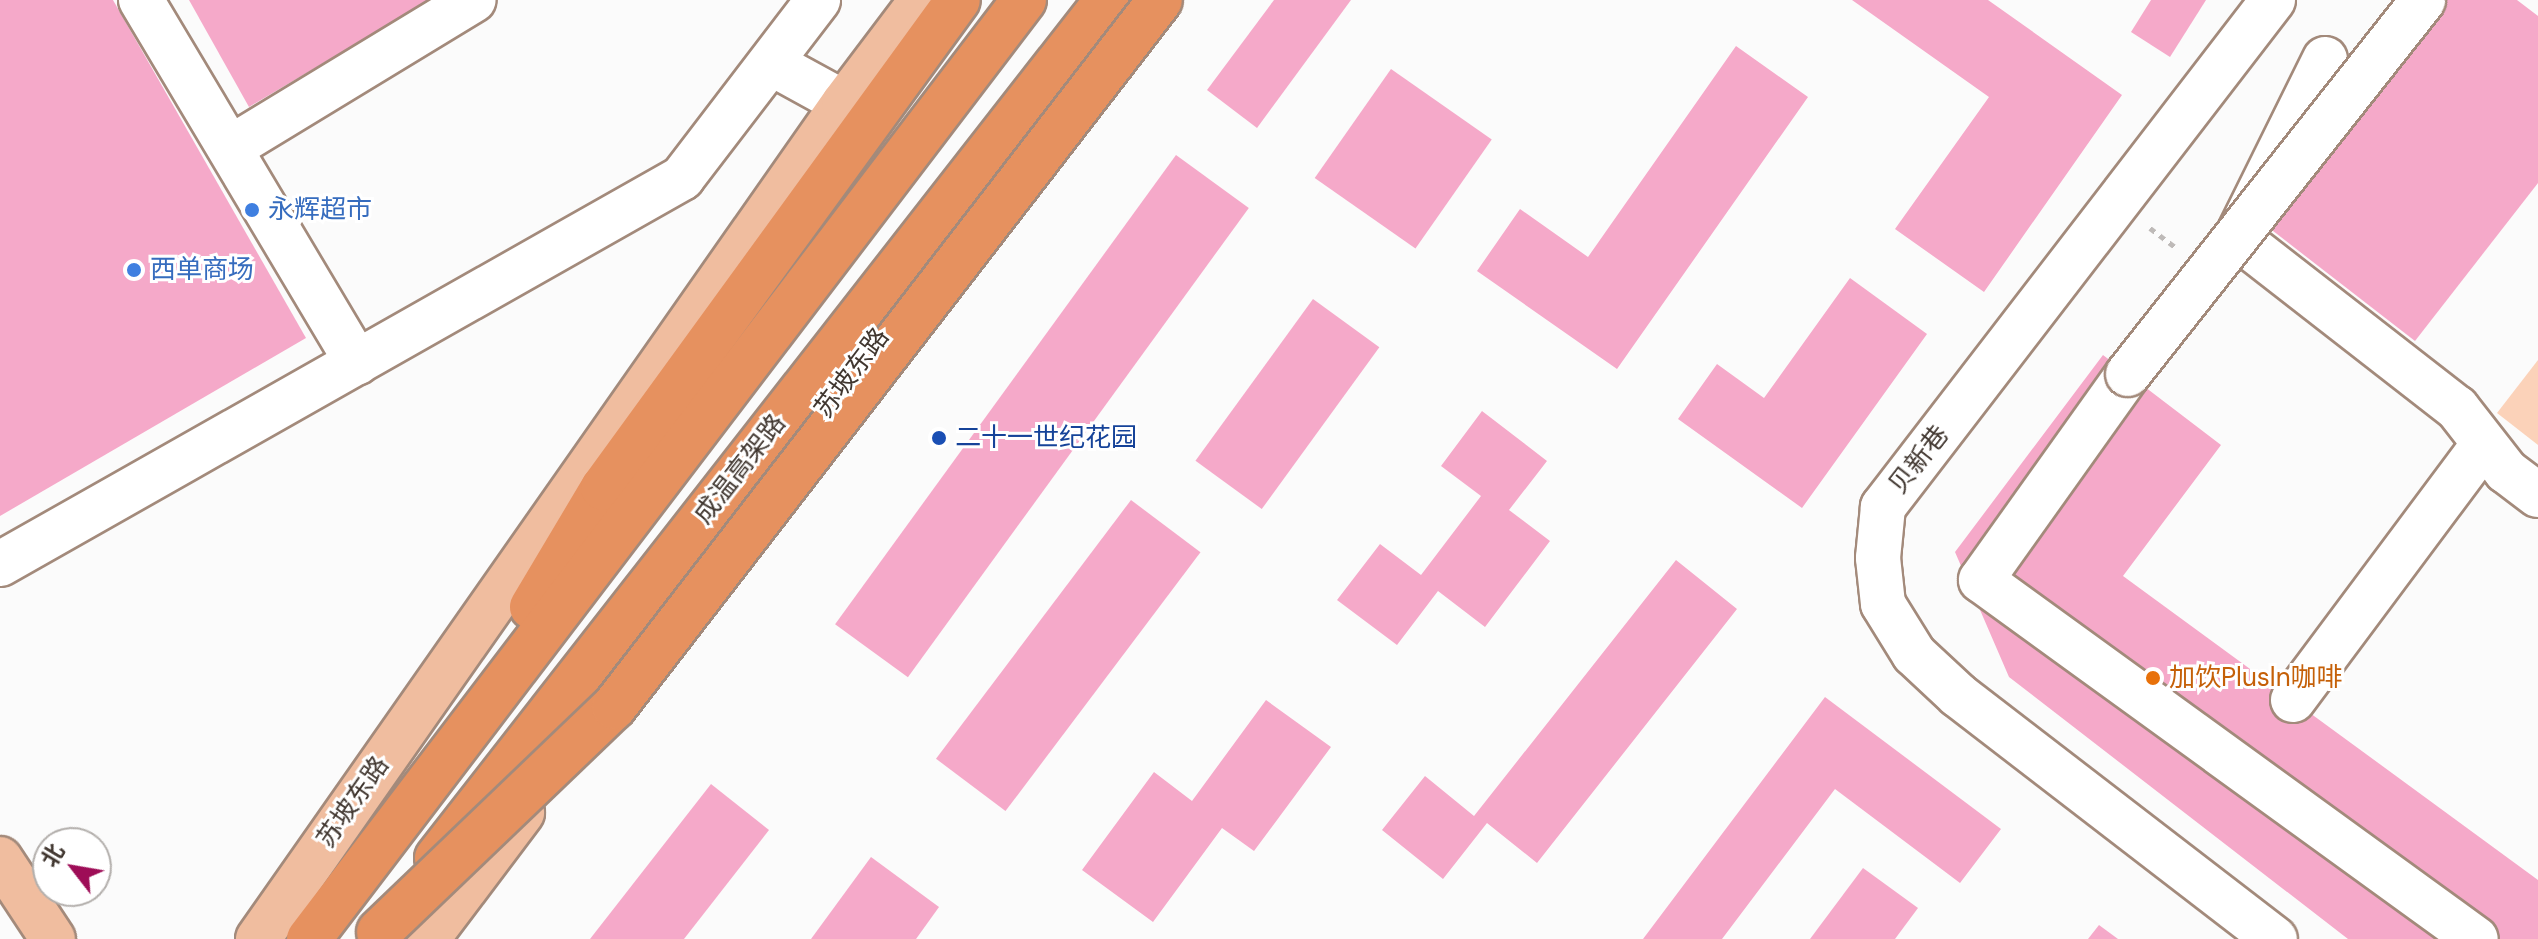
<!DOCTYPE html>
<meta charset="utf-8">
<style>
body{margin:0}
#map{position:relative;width:2538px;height:939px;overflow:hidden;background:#fbfbfb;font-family:"DM Sans","Noto Sans SC",sans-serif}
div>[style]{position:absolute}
.green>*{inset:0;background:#fbd2b9}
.building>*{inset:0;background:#f5a9c9;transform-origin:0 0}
.path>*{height:5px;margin-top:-2.5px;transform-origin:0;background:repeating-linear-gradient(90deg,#bebab8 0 6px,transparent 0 12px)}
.roads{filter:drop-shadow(2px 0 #a38a7b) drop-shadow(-2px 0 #a38a7b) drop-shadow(0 2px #a38a7b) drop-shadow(0 -2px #a38a7b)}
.minor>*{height:44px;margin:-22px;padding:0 22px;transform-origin:22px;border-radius:22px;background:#fff}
.major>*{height:44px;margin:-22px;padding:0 22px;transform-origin:22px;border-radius:22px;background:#f0bd9f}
.highway>*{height:44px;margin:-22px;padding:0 22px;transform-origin:22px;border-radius:22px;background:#e6915f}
.bridges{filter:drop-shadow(2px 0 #a38a7b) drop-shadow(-2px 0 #a38a7b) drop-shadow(0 2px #a38a7b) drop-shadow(0 -2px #a38a7b)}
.minor-bridge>*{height:44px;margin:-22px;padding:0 22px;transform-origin:22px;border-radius:22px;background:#fff}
.highway-bridge>*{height:44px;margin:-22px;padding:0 22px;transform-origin:22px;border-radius:22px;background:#e6915f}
.dots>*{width:22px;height:22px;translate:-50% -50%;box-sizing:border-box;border:4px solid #fff;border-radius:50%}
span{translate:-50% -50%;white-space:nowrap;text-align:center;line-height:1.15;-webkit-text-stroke:6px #fff;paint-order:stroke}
.shop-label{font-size:26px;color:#366cbe}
.left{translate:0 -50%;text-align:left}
.street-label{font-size:26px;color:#413730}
.transit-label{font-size:26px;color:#164399}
.food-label{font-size:26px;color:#c56008}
.north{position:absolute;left:32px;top:827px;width:80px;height:80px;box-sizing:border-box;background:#fff;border:2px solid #b3afac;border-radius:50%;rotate:301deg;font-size:22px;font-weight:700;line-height:32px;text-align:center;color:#413730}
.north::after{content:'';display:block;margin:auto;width:28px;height:36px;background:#9e0d57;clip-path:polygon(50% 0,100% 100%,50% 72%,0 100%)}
</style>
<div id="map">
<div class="green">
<div style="clip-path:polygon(2538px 360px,2538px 445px,2497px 413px)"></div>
</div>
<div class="building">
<div style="clip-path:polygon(0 0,113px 0,306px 338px,0 516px)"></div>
<div style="clip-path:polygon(189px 0,430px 0,249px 107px)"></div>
<div style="clip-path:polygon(1274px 0,1351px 0,1257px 128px,1207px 90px)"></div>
<div style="clip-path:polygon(1852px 0,1988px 0,2122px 95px,1984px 292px,1895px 229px,1989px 97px)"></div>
<div style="clip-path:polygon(2151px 0,2206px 0,2170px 57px,2131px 32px)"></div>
<div style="clip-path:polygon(2438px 0,2517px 0,2538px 16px,2538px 183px,2415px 341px,2264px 224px)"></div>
<div style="clip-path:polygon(1736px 46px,1808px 97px,1617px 369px,1477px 271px,1520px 209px,1588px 257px)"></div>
<div style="left:1391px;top:69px;width:123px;height:133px;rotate:35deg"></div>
<div style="left:1176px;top:155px;width:90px;height:580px;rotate:36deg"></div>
<div style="clip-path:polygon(1850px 278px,1927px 334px,1802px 508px,1678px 419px,1717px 364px,1764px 398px)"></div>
<div style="left:1313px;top:299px;width:82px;height:200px;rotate:36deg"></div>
<div style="clip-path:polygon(2103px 355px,2221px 445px,2123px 576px,2538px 880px,2538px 939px,2348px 939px,2009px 677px,1955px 552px)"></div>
<div style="clip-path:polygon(1482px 411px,1547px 461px,1509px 510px,1550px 541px,1485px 627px,1438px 591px,1397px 645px,1337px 600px,1380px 544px,1421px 575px,1481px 496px,1441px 466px)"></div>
<div style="left:1131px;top:500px;width:87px;height:324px;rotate:37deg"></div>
<div style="clip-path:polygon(1676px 560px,1737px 609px,1537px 863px,1487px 823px,1443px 879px,1382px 830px,1425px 776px,1474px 816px)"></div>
<div style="clip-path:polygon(1825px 697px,2001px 829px,1960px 883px,1835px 789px,1722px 939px,1643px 939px)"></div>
<div style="clip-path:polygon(1266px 700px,1331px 747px,1254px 851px,1222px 828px,1153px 922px,1082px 870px,1154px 772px,1192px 801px)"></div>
<div style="clip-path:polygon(711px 784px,769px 830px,684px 939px,590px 939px)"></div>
<div style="clip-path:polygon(871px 857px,939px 907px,916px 939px,811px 939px)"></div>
<div style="clip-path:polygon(1863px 868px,1918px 908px,1895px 939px,1810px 939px)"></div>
<div style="clip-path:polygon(2099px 925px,2118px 939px,2088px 939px)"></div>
</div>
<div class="path">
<div style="left:2150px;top:228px;width:34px;rotate:37deg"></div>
</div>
<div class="roads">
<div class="minor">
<div style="left:141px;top:0;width:422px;rotate:59.2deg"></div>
<div style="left:2273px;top:0;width:640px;rotate:127.57deg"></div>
<div style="left:1883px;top:507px;width:51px;rotate:95.6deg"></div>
<div style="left:1878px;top:558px;width:46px;rotate:83.8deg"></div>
<div style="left:1883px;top:604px;width:59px;rotate:58.2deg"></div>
<div style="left:1914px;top:654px;width:60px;rotate:43deg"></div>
<div style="left:1958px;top:695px;width:400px;rotate:37.6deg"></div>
<div style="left:2325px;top:59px;width:199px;rotate:116.3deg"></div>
<div style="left:2237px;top:237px;width:279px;rotate:37.9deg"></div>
<div style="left:2457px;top:408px;width:80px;rotate:52.1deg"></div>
<div style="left:2506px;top:471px;width:40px;rotate:37deg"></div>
<div style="left:771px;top:63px;width:83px;rotate:28.7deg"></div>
<div style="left:230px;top:148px;width:285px;rotate:-31.3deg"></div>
<div style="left:2128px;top:374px;width:253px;rotate:125.5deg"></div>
<div style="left:1981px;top:580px;width:611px;rotate:35.95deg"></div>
<div style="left:0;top:564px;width:784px;rotate:-29.51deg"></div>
<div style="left:682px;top:178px;width:224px;rotate:-52.6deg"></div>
<div style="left:2293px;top:700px;width:319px;rotate:-53.3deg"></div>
</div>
<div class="major">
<div style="left:0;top:859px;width:96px;rotate:56.5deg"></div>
<div style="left:258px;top:939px;width:1021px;rotate:-54.97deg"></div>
<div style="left:844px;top:103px;width:129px;rotate:-52.9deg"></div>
<div style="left:427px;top:939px;width:158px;rotate:-53deg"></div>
</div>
<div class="highway">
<div style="left:532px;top:607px;width:139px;rotate:-59.2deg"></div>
<div style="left:603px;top:488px;width:603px;rotate:-53.97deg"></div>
<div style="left:437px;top:858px;width:1089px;rotate:-52.01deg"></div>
<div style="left:309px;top:939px;width:1180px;rotate:-52.71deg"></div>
</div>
</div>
<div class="bridges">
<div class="minor-bridge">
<div style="left:2128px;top:374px;width:476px;rotate:-51.7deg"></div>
</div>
<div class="highway-bridge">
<div style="left:379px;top:932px;width:325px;rotate:-43.8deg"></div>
<div style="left:614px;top:707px;width:893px;rotate:-52.32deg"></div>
</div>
</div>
<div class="dots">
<div style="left:252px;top:210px;background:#3f7fe0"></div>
<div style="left:134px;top:270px;background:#3f7fe0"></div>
<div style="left:939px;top:438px;background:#1a4fb4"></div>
<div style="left:2153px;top:678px;background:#e8710a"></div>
</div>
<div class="shop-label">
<span class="left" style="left:268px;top:210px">永辉超市</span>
<span class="left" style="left:150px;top:270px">西单商场</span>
</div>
<div class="street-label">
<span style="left:852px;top:373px;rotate:-53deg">苏坡东路</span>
<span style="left:1919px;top:460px;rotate:-52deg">贝新巷</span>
<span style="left:740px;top:469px;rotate:-52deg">成温高架路</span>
<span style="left:353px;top:802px;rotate:-55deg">苏坡东路</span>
</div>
<div class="transit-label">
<span class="left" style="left:955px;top:438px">二十一世纪花园</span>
</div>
<div class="food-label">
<span class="left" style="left:2169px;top:678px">加饮Plusln咖啡</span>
</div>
<div class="north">北</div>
</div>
